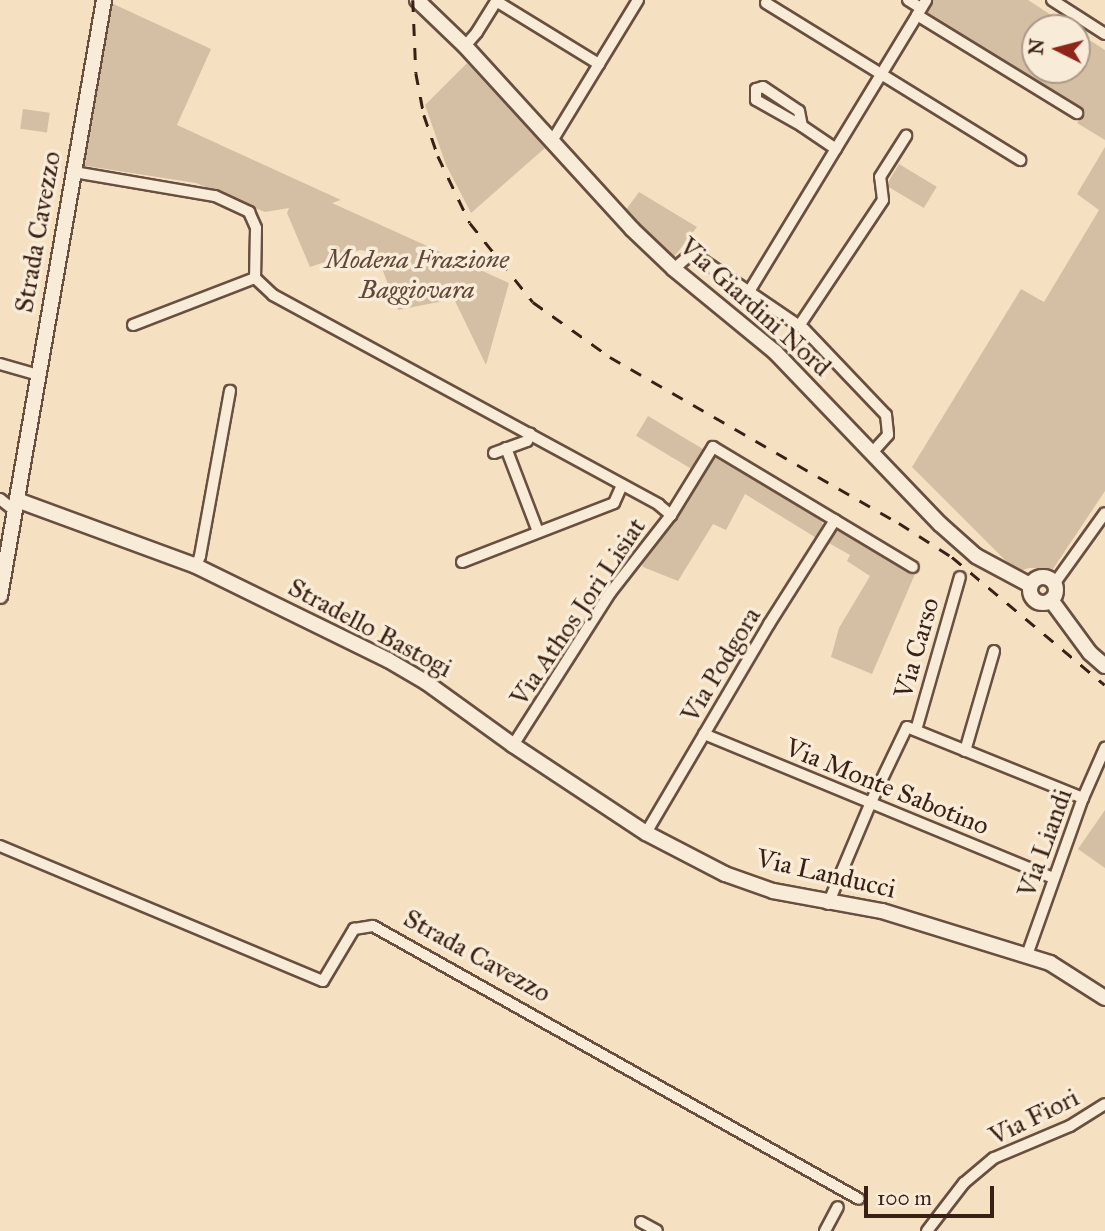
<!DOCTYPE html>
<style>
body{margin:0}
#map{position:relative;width:1105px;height:1231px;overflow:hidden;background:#f5e0c2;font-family:"IM FELL Great Primer",serif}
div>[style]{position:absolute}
.green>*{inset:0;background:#d5bfa4;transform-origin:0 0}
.roads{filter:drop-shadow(2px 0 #684f40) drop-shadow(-2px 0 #684f40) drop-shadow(0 2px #684f40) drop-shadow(0 -2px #684f40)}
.street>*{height:10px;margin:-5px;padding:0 5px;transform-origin:5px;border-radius:5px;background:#f8ebd7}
.secondary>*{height:14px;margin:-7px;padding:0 7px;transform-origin:7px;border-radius:7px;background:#f8ebd7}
.secondary>.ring{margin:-7px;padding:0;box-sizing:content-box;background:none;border:14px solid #f8ebd7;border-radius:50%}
.rail>*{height:2.5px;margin-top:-1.25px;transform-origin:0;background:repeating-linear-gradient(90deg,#391f14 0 12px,transparent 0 24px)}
span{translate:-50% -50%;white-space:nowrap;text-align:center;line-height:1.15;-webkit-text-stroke:7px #f8ebd7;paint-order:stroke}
.street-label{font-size:26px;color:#391f14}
.park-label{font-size:26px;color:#604738;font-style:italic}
.north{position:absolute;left:1021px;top:14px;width:70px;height:70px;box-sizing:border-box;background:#f8ebd7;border:2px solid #ac9989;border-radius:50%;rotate:276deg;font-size:19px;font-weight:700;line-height:28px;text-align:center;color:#391f14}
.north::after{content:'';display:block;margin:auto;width:24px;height:32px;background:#8f2418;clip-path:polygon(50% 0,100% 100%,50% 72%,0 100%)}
.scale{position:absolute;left:864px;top:1186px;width:130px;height:32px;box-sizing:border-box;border:4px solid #391f14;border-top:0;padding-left:9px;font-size:21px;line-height:24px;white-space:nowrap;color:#391f14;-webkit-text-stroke:5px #f8ebd7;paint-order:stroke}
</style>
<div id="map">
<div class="green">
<div style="clip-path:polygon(926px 0,1028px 0,1071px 28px,1035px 28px,1035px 70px,1077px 70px,1077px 32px,1105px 50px,1105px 140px,1077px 123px,1081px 116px,916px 15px)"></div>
<div style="clip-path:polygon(109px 2px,211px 49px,177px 125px,341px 200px,332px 203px,509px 283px,486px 365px,454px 299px,398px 310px,376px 253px,360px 250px,310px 267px,287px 213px,289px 208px,265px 212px,196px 183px,80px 165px)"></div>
<div style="clip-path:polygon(467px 63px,545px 148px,471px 213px,446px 165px,425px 105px)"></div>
<div style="left:23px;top:109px;width:27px;height:20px;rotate:8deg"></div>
<div style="clip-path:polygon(1105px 147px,1105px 491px,1053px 569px,1029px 568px,1017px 572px,912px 467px,1021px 289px,1044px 302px,1099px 210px,1077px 194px)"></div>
<div style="left:899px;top:164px;width:44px;height:25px;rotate:31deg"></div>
<div style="clip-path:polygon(639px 192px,697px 227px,674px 257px,625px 211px)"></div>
<div style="left:648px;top:416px;width:66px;height:23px;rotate:31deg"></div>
<div style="clip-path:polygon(719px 455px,820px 518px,824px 527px,818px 539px,745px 494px,726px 530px,713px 524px,678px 581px,643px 567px,640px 559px,679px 512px,713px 457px)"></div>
<div style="clip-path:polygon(840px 530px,915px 574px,872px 674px,831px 657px,839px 628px,870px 576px,847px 561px,850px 555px,827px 542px,833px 532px)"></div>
<div style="clip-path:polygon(1105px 810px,1105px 868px,1078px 849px)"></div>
</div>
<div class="roads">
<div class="street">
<div style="left:908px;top:0;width:15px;rotate:32deg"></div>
<div style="left:1052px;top:0;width:63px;rotate:32.7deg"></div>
<div style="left:496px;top:1px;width:121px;rotate:31.5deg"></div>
<div style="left:766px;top:3px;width:299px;rotate:31.7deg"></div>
<div style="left:917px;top:15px;width:188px;rotate:31.5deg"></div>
<div style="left:465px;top:46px;width:18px;rotate:-49deg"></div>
<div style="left:477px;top:32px;width:38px;rotate:-58deg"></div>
<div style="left:802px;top:126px;width:53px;rotate:-150.5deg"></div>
<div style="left:756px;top:100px;width:11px;rotate:-90deg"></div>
<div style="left:756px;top:89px;width:7px;rotate:-16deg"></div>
<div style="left:763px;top:87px;width:43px;rotate:33.7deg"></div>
<div style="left:799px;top:111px;width:15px;rotate:79deg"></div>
<div style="left:802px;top:126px;width:41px;rotate:34.1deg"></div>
<div style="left:552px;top:141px;width:165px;rotate:-58.6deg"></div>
<div style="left:74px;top:172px;width:143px;rotate:9.7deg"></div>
<div style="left:215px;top:196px;width:38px;rotate:25deg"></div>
<div style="left:249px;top:212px;width:17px;rotate:66deg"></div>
<div style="left:256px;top:228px;width:50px;rotate:91.1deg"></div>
<div style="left:255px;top:278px;width:25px;rotate:43deg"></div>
<div style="left:273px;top:295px;width:439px;rotate:28.5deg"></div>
<div style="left:659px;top:505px;width:16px;rotate:40deg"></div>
<div style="left:671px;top:515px;width:99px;rotate:128deg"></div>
<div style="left:610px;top:593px;width:180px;rotate:122.5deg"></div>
<div style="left:674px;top:269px;width:24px;rotate:-42deg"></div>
<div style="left:692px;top:253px;width:135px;rotate:34.2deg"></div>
<div style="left:804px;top:329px;width:119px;rotate:46.4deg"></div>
<div style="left:886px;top:415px;width:20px;rotate:84deg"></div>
<div style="left:888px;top:435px;width:24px;rotate:132deg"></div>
<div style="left:750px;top:290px;width:339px;rotate:-58.7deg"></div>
<div style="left:133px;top:325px;width:131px;rotate:-21.1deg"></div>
<div style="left:799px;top:326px;width:151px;rotate:-56.3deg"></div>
<div style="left:883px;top:200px;width:23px;rotate:-97deg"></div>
<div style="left:880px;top:177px;width:49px;rotate:-57.6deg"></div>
<div style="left:0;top:364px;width:40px;rotate:16deg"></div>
<div style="left:506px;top:448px;width:90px;rotate:69.1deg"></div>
<div style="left:494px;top:453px;width:35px;rotate:-20deg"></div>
<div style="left:527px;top:441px;width:8px;rotate:-67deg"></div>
<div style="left:0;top:499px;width:19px;rotate:39deg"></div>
<div style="left:671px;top:515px;width:80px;rotate:-58.3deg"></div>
<div style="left:713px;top:447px;width:233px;rotate:31deg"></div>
<div style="left:462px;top:562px;width:163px;rotate:-21.2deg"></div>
<div style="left:614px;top:503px;width:20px;rotate:-66deg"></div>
<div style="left:196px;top:566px;width:11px;rotate:-68deg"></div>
<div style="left:200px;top:556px;width:168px;rotate:-79.7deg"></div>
<div style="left:1054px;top:584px;width:87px;rotate:-54.3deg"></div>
<div style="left:916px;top:730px;width:159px;rotate:-74deg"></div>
<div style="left:704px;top:734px;width:378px;rotate:22.4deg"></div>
<div style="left:965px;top:751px;width:104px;rotate:-73.8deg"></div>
<div style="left:646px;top:833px;width:243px;rotate:-59.5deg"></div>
<div style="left:769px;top:624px;width:123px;rotate:-57.6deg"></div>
<div style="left:0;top:846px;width:350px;rotate:22.7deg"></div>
<div style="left:323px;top:981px;width:61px;rotate:-59.2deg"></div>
<div style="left:354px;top:929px;width:19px;rotate:-9deg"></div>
<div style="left:373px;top:926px;width:557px;rotate:29.32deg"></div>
<div style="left:828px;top:904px;width:111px;rotate:-67.1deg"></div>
<div style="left:871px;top:802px;width:83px;rotate:-64.4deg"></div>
<div style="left:907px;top:727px;width:190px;rotate:22deg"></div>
<div style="left:1027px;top:955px;width:167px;rotate:-70.4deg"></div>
<div style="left:1083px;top:798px;width:55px;rotate:-66.3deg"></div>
<div style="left:641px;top:1222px;width:18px;rotate:29deg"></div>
<div style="left:825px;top:1231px;width:27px;rotate:-62deg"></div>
<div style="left:927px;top:1231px;width:61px;rotate:-52.4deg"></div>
<div style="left:964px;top:1183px;width:39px;rotate:-40deg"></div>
<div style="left:994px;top:1158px;width:82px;rotate:-22.8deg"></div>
<div style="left:1070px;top:1126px;width:41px;rotate:-32.2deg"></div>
</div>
<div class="secondary">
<div style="left:417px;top:0;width:66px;rotate:43.8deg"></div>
<div style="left:465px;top:46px;width:248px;rotate:47.6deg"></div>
<div style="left:632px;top:229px;width:58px;rotate:43.6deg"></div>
<div style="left:674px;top:269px;width:131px;rotate:39.4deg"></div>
<div style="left:775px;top:352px;width:238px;rotate:46.2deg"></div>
<div style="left:940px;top:524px;width:48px;rotate:41.6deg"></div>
<div style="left:976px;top:556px;width:61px;rotate:28.2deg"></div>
<div style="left:17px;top:500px;width:191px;rotate:20.2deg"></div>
<div style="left:196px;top:566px;width:214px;rotate:26.1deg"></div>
<div style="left:388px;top:660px;width:45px;rotate:30.5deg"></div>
<div style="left:427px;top:683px;width:106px;rotate:35.8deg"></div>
<div style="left:513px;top:745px;width:159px;rotate:33.5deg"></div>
<div style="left:646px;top:833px;width:89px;rotate:27.4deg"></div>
<div style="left:725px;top:874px;width:51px;rotate:19.5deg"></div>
<div style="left:773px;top:891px;width:111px;rotate:10.4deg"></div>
<div style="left:882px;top:911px;width:176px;rotate:17.2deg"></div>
<div style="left:1050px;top:963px;width:65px;rotate:32.5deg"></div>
<div class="ring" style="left:1030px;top:577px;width:12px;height:12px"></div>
<div style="left:0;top:596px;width:605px;rotate:-80.1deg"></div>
<div style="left:1051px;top:600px;width:66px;rotate:53.7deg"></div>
<div style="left:1090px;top:653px;width:20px;rotate:41deg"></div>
</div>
</div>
<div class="rail">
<div style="left:413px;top:0;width:73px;rotate:87.6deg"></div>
<div style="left:416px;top:73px;width:43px;rotate:79.2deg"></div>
<div style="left:424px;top:115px;width:43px;rotate:71.1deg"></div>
<div style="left:438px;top:156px;width:74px;rotate:64.5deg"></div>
<div style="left:470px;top:223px;width:101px;rotate:51.4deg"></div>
<div style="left:533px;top:302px;width:95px;rotate:35.5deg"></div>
<div style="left:610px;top:357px;width:333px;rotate:29.9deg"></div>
<div style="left:899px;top:523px;width:63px;rotate:32.7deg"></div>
<div style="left:952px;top:557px;width:199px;rotate:39.9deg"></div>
</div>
<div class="street-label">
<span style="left:38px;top:232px;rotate:-80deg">Strada Cavezzo</span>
<span style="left:755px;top:307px;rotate:42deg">Via Giardini Nord</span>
<span style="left:578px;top:612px;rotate:-56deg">Via Athos Jori Lisiat</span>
<span style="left:370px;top:628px;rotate:28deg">Stradello Bastogi</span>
<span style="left:917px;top:648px;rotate:-74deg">Via Carso</span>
<span style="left:721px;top:665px;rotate:-59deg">Via Podgora</span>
<span style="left:887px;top:787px;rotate:22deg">Via Monte Sabotino</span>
<span style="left:1045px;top:843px;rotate:-70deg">Via Liandi</span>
<span style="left:826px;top:874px;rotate:13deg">Via Landucci</span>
<span style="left:477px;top:956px;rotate:29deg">Strada Cavezzo</span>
<span style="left:1034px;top:1117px;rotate:-26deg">Via Fiori</span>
</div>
<div class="park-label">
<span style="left:417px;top:275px">Modena Frazione<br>Baggiovara</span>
</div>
<div class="north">N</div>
<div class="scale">100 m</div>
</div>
